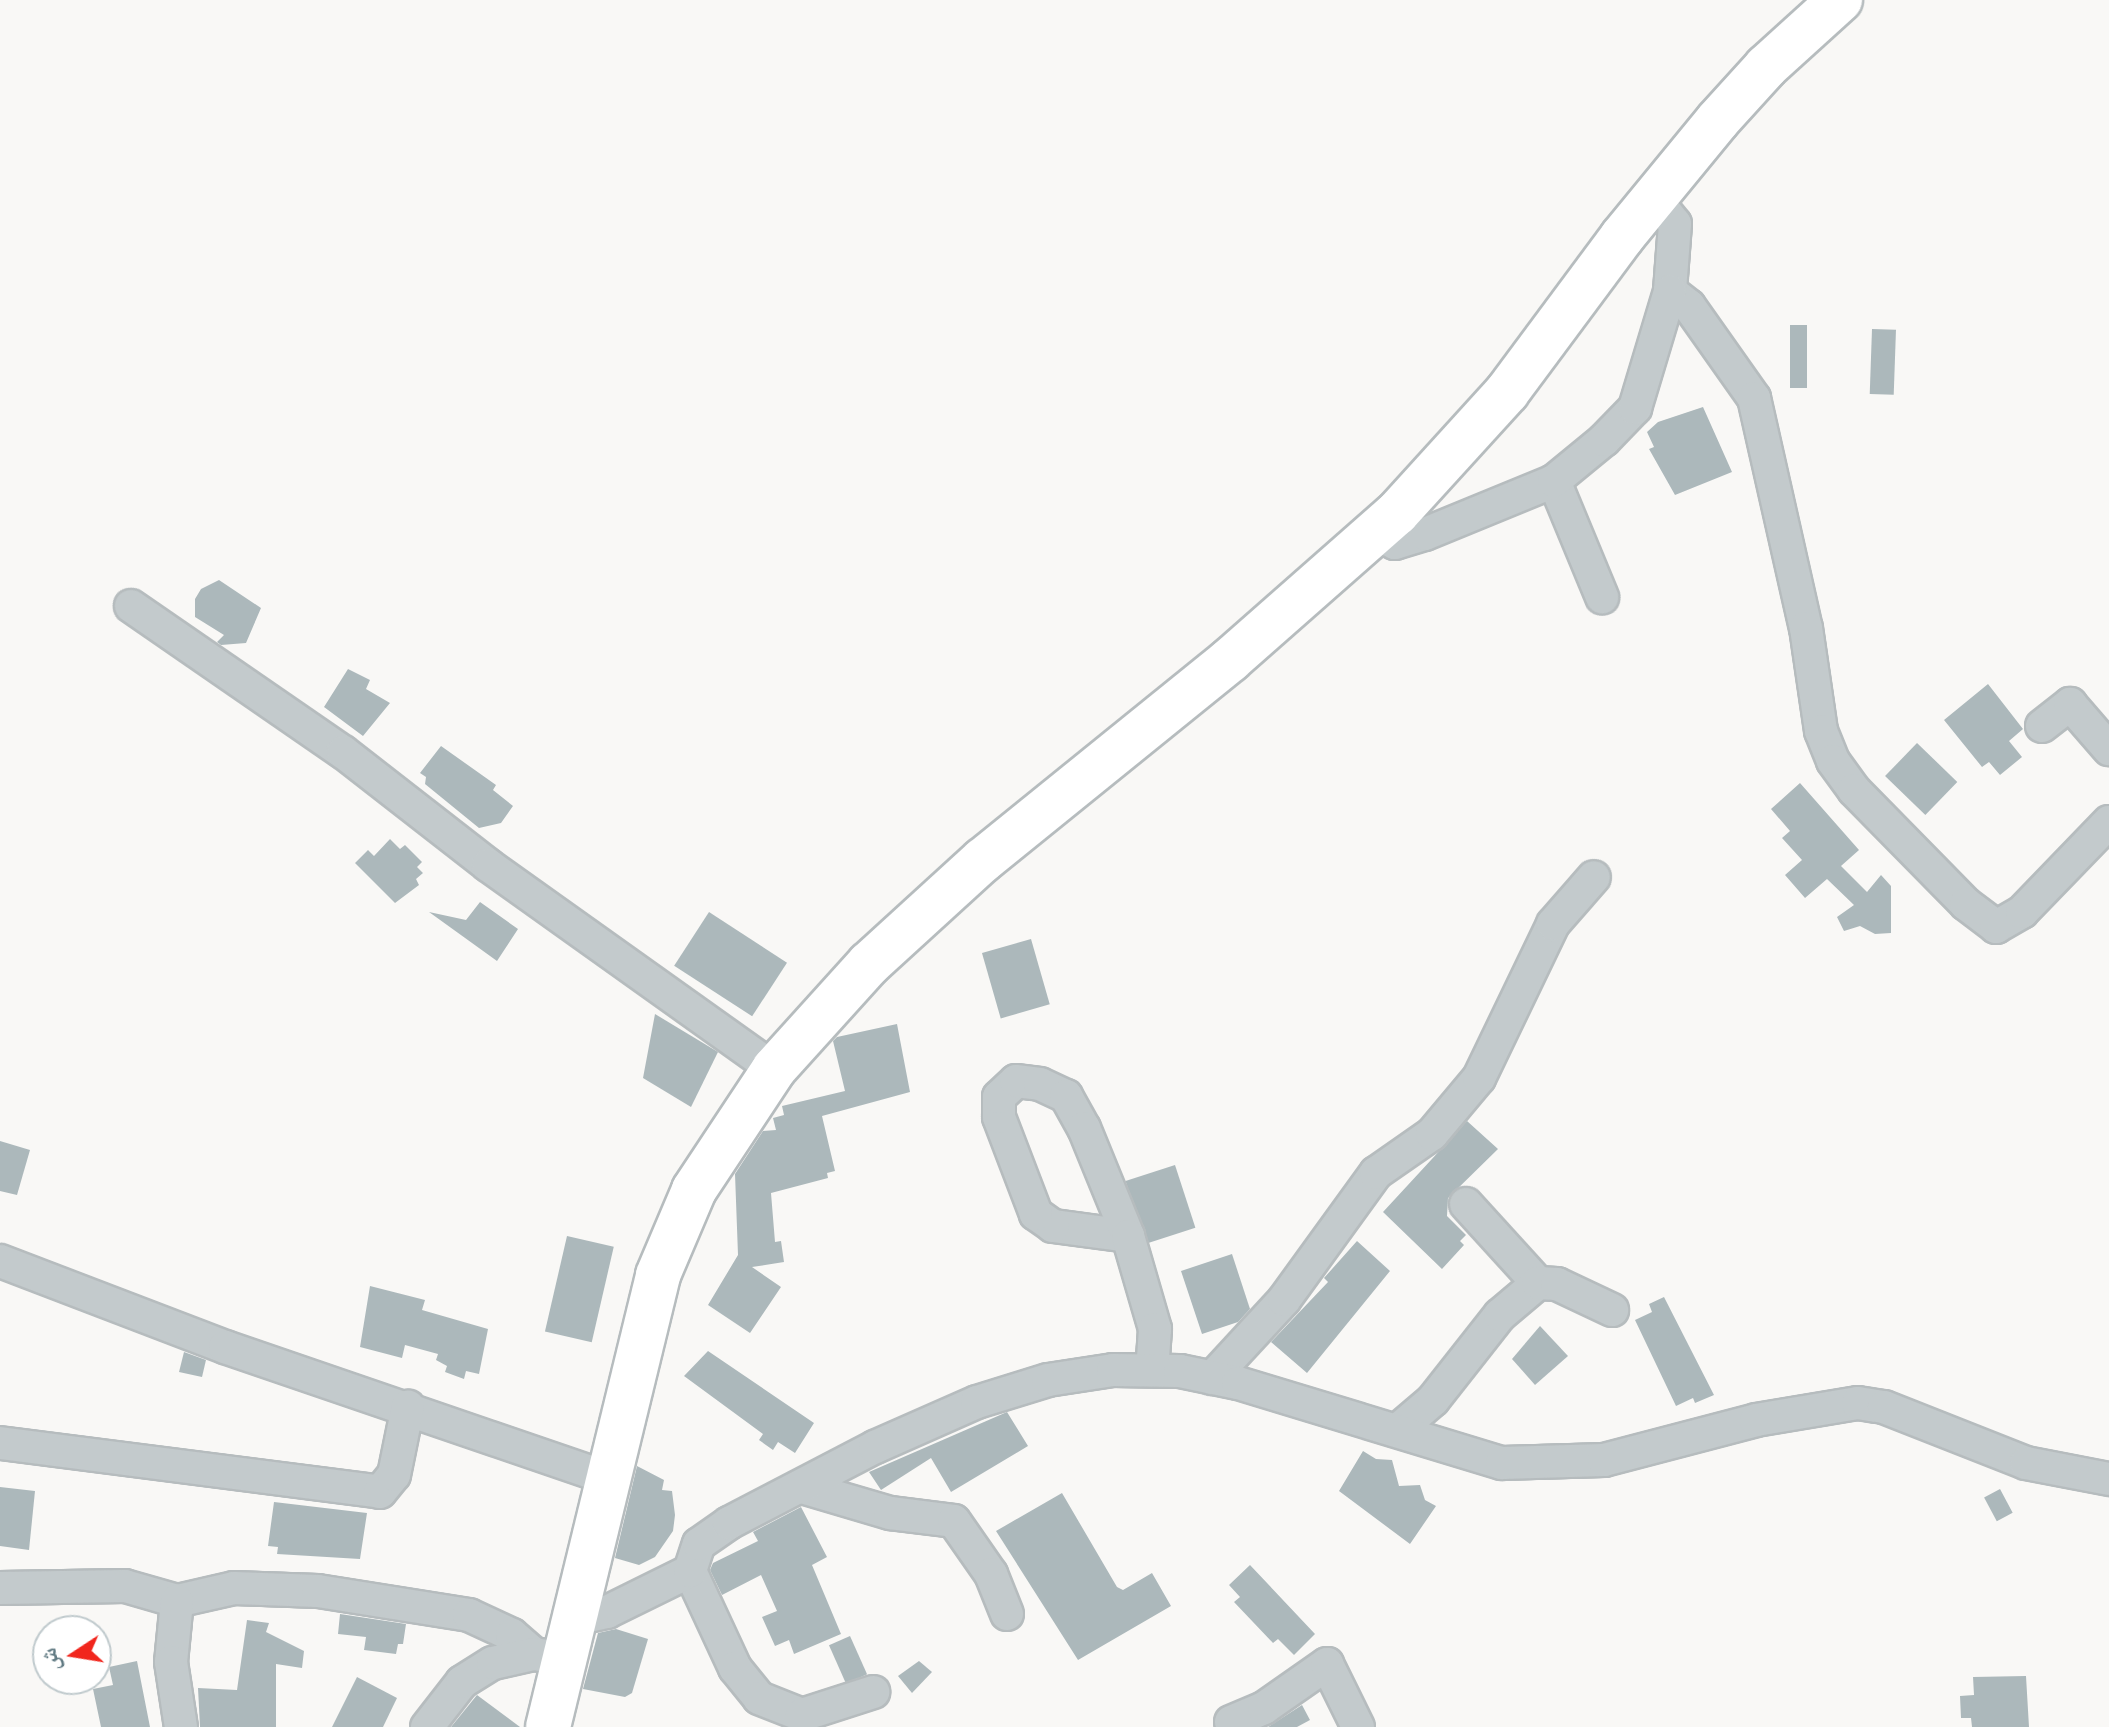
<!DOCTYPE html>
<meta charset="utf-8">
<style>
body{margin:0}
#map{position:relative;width:2109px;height:1727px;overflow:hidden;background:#f9f8f6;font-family:"DM Sans","Noto Naskh Arabic",sans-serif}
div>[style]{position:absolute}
.building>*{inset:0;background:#acb8bb;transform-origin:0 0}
.roads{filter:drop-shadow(2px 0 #b6bcbe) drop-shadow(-2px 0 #b6bcbe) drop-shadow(0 2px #b6bcbe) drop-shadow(0 -2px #b6bcbe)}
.minor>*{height:32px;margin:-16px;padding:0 16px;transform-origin:16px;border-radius:16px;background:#c3cacc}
.highway>*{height:44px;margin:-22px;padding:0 22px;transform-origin:22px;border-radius:22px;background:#fff}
span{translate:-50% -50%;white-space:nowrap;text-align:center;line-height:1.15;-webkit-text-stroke:8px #fff;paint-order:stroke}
.north{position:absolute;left:32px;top:1615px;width:80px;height:80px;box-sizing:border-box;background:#fff;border:2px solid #c0cacd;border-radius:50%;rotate:258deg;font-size:22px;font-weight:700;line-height:32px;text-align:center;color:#617a83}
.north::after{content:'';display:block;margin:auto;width:28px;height:36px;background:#f1261d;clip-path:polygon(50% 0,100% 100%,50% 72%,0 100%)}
</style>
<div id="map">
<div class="building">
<div style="left:1790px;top:325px;width:17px;height:63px"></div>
<div style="left:1872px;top:329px;width:24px;height:65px;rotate:2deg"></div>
<div style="clip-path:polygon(1703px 407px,1732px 472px,1675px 495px,1649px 449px,1654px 447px,1647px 432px,1658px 422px)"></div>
<div style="clip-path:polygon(219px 580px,261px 608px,246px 643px,221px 645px,217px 642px,224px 635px,195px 617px,195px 599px,201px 589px)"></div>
<div style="clip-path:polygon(348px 669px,370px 680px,366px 689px,390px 703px,363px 736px,324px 707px)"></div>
<div style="clip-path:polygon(1988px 684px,2023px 729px,2009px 741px,2022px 757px,2000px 775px,1989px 762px,1982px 767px,1944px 720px)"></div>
<div style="left:1917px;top:743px;width:56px;height:46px;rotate:44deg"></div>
<div style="clip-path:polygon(441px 746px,496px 785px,493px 790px,513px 806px,501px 823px,479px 828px,425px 784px,426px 777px,420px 773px)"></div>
<div style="clip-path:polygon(1800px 783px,1859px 850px,1841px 866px,1867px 892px,1881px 875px,1891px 886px,1891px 933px,1875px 934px,1860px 926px,1844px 931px,1837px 917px,1854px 905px,1827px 879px,1805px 898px,1785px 875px,1802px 860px,1782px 838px,1790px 831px,1771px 809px)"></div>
<div style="clip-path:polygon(390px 839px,400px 849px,405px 845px,422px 862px,417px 867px,423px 873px,416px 879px,419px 885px,395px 903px,355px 863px,368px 850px,374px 856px)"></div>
<div style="clip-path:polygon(480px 902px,518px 929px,497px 961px,429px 912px,466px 920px)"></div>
<div style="left:709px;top:912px;width:93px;height:64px;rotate:33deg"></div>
<div style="left:1031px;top:939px;width:68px;height:51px;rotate:74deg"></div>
<div style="clip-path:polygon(655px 1014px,718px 1052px,691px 1107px,643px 1078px)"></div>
<div style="clip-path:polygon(897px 1024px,910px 1092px,822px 1116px,835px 1171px,827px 1173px,828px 1178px,771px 1193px,775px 1242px,781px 1241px,784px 1262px,752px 1267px,781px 1287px,750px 1333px,708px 1305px,738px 1255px,735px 1174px,763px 1131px,776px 1130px,773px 1118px,784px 1115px,782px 1106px,845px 1091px,833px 1041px,837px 1037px)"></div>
<div style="clip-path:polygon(1467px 1121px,1498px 1149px,1448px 1198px,1447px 1216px,1466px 1235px,1460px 1241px,1464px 1245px,1442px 1269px,1383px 1212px)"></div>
<div style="clip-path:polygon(0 1141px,30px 1150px,17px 1195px,0 1191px)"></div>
<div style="left:1175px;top:1165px;width:66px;height:52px;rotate:72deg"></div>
<div style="left:567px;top:1236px;width:48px;height:98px;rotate:13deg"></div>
<div style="clip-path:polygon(1357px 1241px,1390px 1271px,1307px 1373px,1271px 1342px,1328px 1282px,1324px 1278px)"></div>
<div style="clip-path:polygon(1232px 1254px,1250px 1309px,1238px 1322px,1202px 1334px,1181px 1271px)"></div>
<div style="clip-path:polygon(370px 1286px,425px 1300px,422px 1310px,488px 1329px,479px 1374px,466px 1371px,464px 1379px,445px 1372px,447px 1366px,436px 1360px,438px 1354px,405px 1345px,402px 1358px,360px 1347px)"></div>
<div style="clip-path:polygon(1664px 1297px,1714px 1395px,1695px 1403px,1693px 1398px,1676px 1406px,1635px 1320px,1652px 1312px,1649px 1304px)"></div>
<div style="clip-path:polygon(1540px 1326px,1568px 1356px,1535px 1385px,1512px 1359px)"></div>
<div style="clip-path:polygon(708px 1351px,814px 1423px,795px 1453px,778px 1442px,773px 1450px,759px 1440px,763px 1434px,684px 1376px)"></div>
<div style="clip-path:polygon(184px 1352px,206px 1360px,202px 1377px,179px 1372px)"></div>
<div style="clip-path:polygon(1007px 1412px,1028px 1446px,951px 1492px,931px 1458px,881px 1490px,869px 1472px)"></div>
<div style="clip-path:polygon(1363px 1451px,1376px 1459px,1392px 1460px,1399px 1486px,1420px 1485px,1425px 1500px,1436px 1506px,1410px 1544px,1339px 1491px)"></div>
<div style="clip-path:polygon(637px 1466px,664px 1480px,662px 1490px,672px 1491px,675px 1515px,673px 1531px,655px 1557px,639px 1565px,615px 1558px)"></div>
<div style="clip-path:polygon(0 1487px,35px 1491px,29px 1550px,0 1546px)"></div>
<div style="left:2000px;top:1489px;width:27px;height:18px;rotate:62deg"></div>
<div style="clip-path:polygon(1062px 1493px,1117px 1587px,1123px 1590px,1152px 1573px,1171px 1606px,1078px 1660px,996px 1531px)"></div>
<div style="clip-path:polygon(274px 1502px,367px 1513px,360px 1559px,277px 1554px,278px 1547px,268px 1546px)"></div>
<div style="clip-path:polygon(801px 1507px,827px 1557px,812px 1565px,841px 1634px,794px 1654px,789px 1640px,775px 1646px,762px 1617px,777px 1611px,761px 1575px,722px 1595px,710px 1570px,713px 1563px,758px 1541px,753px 1532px)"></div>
<div style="clip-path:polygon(1250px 1565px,1315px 1634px,1294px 1655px,1278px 1639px,1273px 1643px,1234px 1602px,1240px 1597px,1229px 1585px)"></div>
<div style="clip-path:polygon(340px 1614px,406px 1624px,403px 1644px,398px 1644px,396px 1654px,364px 1650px,366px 1637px,338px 1634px)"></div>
<div style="clip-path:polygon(247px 1620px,269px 1623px,266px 1632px,304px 1651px,302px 1668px,276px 1664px,276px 1727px,200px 1727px,198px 1688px,237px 1690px)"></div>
<div style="clip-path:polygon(616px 1629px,648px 1639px,632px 1693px,625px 1697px,583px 1689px,598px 1633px)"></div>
<div style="left:850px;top:1636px;width:42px;height:23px;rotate:66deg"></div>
<div style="clip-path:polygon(137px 1661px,150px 1727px,101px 1727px,93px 1689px,113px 1685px,109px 1667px)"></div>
<div style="clip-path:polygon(919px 1661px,932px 1672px,912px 1693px,898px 1676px)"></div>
<div style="clip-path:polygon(2026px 1676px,2029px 1727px,1972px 1727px,1971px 1718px,1961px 1718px,1960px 1696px,1974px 1695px,1973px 1677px)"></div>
<div style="clip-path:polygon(357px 1677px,397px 1698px,383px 1727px,332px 1727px)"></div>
<div style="clip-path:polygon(477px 1695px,520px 1727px,451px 1727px)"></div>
<div style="clip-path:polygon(1302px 1705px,1310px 1720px,1297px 1727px,1268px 1727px)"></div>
</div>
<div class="roads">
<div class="minor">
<div style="left:1654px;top:198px;width:33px;rotate:51deg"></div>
<div style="left:1675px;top:224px;width:67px;rotate:94.3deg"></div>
<div style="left:1670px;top:291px;width:24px;rotate:38deg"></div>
<div style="left:1689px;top:306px;width:113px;rotate:54.8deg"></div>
<div style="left:1754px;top:398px;width:236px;rotate:77.3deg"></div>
<div style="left:1806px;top:628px;width:104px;rotate:81.7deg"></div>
<div style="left:1821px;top:731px;width:32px;rotate:68deg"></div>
<div style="left:1833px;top:761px;width:36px;rotate:54deg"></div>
<div style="left:1854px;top:790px;width:160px;rotate:45.5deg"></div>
<div style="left:1966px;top:904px;width:38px;rotate:37deg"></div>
<div style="left:1996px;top:927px;width:30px;rotate:-30deg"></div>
<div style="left:2022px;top:912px;width:125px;rotate:-46deg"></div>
<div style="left:1554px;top:481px;width:126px;rotate:67.5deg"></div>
<div style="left:1376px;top:534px;width:21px;rotate:25deg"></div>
<div style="left:1395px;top:543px;width:31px;rotate:-17deg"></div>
<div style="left:1425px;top:534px;width:139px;rotate:-22.3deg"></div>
<div style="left:1554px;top:481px;width:65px;rotate:-39.4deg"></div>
<div style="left:1604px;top:440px;width:45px;rotate:-45.9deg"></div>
<div style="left:1635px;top:408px;width:122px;rotate:-73.3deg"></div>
<div style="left:131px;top:606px;width:257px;rotate:34.6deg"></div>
<div style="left:343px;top:752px;width:184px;rotate:37.9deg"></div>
<div style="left:488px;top:865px;width:351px;rotate:35.5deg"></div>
<div style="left:2042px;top:726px;width:36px;rotate:-38deg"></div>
<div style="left:2070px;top:704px;width:60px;rotate:49.1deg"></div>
<div style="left:1466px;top:1204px;width:107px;rotate:47.7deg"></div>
<div style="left:1128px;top:1236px;width:76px;rotate:-172.4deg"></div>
<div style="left:1053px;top:1226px;width:21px;rotate:-145deg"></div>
<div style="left:1036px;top:1214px;width:104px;rotate:-110.9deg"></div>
<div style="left:999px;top:1117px;width:20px;rotate:-90deg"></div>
<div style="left:999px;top:1097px;width:23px;rotate:-43deg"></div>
<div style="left:1016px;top:1081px;width:24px;rotate:7deg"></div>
<div style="left:1040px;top:1084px;width:29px;rotate:25deg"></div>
<div style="left:1066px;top:1096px;width:37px;rotate:61deg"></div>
<div style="left:1084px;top:1128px;width:117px;rotate:67.8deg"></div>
<div style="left:1128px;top:1236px;width:97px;rotate:73.8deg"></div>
<div style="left:1155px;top:1329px;width:39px;rotate:94deg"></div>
<div style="left:0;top:1261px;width:241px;rotate:20.9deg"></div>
<div style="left:225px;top:1347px;width:408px;rotate:18.9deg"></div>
<div style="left:1212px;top:1378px;width:106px;rotate:-47.3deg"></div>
<div style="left:1284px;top:1300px;width:157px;rotate:-54.1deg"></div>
<div style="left:1376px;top:1173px;width:68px;rotate:-34.9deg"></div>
<div style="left:1432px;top:1134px;width:73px;rotate:-50deg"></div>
<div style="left:1479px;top:1078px;width:171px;rotate:-64.3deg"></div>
<div style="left:1553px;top:924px;width:62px;rotate:-48.9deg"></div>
<div style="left:1398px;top:1430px;width:46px;rotate:-40.6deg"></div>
<div style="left:1433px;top:1400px;width:108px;rotate:-51.8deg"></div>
<div style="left:1500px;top:1315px;width:50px;rotate:-40.1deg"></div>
<div style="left:1538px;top:1283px;width:19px;rotate:3deg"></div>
<div style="left:1557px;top:1284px;width:61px;rotate:25.3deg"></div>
<div style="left:0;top:1443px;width:383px;rotate:7.3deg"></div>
<div style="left:380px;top:1492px;width:22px;rotate:-51deg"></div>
<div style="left:394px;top:1475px;width:70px;rotate:-78.5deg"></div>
<div style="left:805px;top:1488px;width:89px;rotate:16.4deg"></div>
<div style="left:890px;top:1513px;width:64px;rotate:7.1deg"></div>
<div style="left:954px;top:1521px;width:65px;rotate:55.1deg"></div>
<div style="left:991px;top:1574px;width:43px;rotate:68.2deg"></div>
<div style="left:690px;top:1571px;width:107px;rotate:65.1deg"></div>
<div style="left:735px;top:1668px;width:38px;rotate:51deg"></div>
<div style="left:759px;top:1698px;width:46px;rotate:21.6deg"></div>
<div style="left:802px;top:1715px;width:75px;rotate:-17.9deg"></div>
<div style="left:0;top:1588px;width:125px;rotate:-0.9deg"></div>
<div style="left:125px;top:1586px;width:54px;rotate:16.1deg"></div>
<div style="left:177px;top:1601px;width:58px;rotate:-12.8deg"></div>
<div style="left:234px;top:1588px;width:84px;rotate:2deg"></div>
<div style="left:318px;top:1591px;width:153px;rotate:9deg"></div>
<div style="left:469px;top:1615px;width:47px;rotate:24.9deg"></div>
<div style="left:512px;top:1635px;width:29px;rotate:41deg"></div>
<div style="left:534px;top:1654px;width:30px;rotate:9deg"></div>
<div style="left:177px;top:1601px;width:61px;rotate:95.6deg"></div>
<div style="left:171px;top:1662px;width:66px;rotate:81.3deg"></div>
<div style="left:574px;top:1619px;width:34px;rotate:-12deg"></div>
<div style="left:607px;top:1612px;width:93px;rotate:-26.3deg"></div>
<div style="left:690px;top:1571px;width:28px;rotate:-72deg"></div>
<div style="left:699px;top:1544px;width:37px;rotate:-35deg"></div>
<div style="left:729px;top:1523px;width:165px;rotate:-27.5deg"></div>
<div style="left:875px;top:1447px;width:111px;rotate:-23.8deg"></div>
<div style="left:977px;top:1402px;width:74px;rotate:-17.2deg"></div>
<div style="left:1048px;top:1380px;width:66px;rotate:-8.7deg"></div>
<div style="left:1113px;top:1370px;width:67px;rotate:0.9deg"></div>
<div style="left:1180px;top:1371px;width:59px;rotate:11.7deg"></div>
<div style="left:1238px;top:1383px;width:276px;rotate:16.9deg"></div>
<div style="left:1502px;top:1463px;width:102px;rotate:-1.7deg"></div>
<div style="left:1604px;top:1460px;width:157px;rotate:-14.7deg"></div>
<div style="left:1756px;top:1420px;width:103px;rotate:-9.5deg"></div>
<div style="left:1858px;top:1403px;width:26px;rotate:9deg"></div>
<div style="left:1884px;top:1407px;width:153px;rotate:21.5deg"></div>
<div style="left:2026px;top:1463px;width:85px;rotate:10.9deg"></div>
<div style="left:1231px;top:1722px;width:36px;rotate:-23deg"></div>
<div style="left:1264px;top:1708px;width:77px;rotate:-34.9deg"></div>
<div style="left:1327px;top:1664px;width:70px;rotate:63.8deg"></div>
<div style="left:427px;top:1727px;width:57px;rotate:-52.1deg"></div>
<div style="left:462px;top:1682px;width:36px;rotate:-32deg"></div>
<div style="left:493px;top:1663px;width:42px;rotate:-12.4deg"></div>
</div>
<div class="highway">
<div style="left:548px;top:1727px;width:465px;rotate:-76.3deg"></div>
<div style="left:658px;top:1275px;width:92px;rotate:-67deg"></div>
<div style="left:694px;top:1190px;width:145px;rotate:-56.5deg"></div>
<div style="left:774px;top:1069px;width:142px;rotate:-47.9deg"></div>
<div style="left:869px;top:964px;width:154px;rotate:-42.4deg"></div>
<div style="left:983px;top:860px;width:318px;rotate:-39deg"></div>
<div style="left:1230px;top:660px;width:222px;rotate:-41.4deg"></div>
<div style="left:1397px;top:513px;width:164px;rotate:-47.7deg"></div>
<div style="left:1507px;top:392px;width:193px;rotate:-53.4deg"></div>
<div style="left:1622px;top:237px;width:151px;rotate:-50.6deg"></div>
<div style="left:1718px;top:120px;width:72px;rotate:-47.8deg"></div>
<div style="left:1766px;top:67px;width:100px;rotate:-42.2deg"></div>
</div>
</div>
<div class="north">ش</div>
</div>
